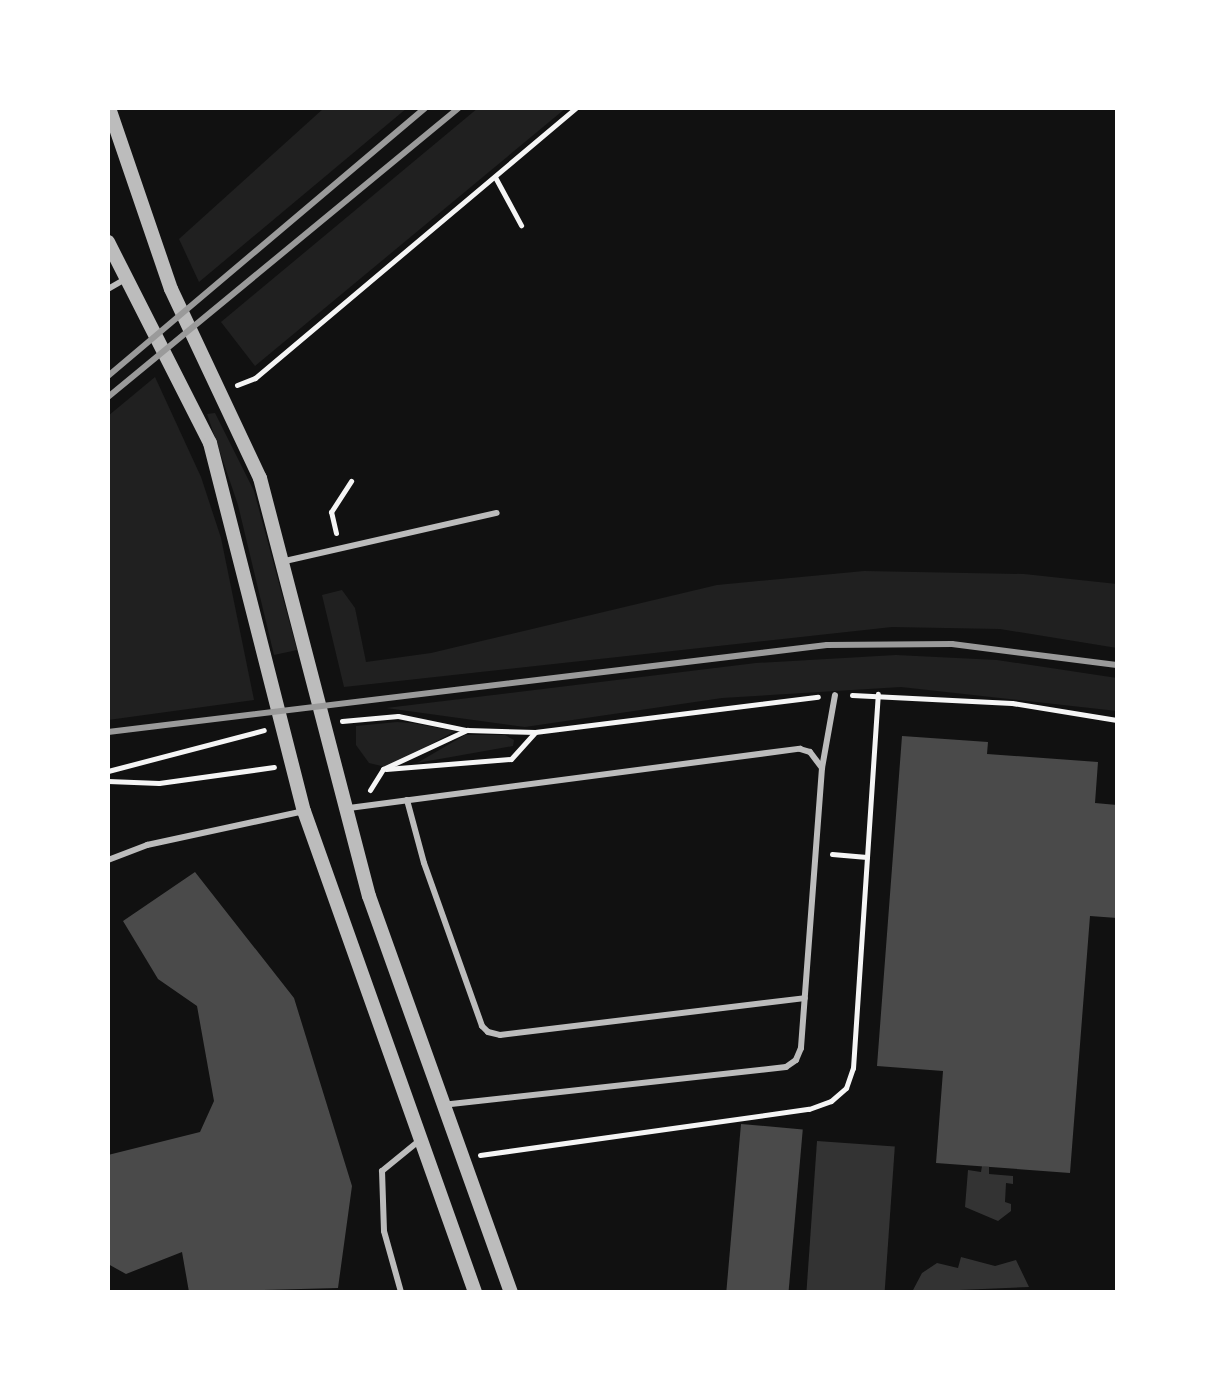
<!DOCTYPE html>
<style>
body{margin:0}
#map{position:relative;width:1225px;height:1400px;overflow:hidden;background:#111;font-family:"Roboto Condensed",sans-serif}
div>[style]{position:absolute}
.green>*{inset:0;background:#202020}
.water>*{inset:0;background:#333;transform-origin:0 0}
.building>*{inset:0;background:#4a4a4a;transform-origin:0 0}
.path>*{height:5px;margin:-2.5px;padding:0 2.5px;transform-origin:2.5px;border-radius:2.5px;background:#f5f5f5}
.service>*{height:6px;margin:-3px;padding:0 3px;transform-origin:3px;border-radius:3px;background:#bcbcbc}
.tertiary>*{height:14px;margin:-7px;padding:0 7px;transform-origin:7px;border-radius:7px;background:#bcbcbc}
.rail>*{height:6px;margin:-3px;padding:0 3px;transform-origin:3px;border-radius:3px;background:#9a9a9a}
span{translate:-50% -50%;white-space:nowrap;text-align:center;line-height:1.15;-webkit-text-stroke:6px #fff;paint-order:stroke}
.frame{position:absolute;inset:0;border:110px solid #fff;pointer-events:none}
</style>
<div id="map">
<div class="green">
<div style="clip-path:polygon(324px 108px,407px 108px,199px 282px,179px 239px)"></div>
<div style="clip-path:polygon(478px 108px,566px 108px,255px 366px,221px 322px)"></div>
<div style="clip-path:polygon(155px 377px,201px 477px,221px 538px,254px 700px,108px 720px,108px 416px)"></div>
<div style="clip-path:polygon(215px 413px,254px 491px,297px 650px,274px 655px,238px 505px,207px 414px)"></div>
<div style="clip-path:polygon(864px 571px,1024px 574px,1117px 584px,1117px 648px,1000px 629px,892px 627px,344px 687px,322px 595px,342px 590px,355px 608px,366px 662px,431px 653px,717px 585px)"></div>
<div style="clip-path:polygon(896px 655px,997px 660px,1117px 678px,1117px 711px,901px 687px,722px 698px,525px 727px,386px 708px,756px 663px)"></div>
<div style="clip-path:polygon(397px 722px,412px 723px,455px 731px,397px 763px,386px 767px,369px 763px,356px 745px,356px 726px)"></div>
<div style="clip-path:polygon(465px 735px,505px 735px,514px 740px,513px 746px,417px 763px)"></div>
</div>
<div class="water">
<div style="left:817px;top:1141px;width:78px;height:151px;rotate:4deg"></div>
<div style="clip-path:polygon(982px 1166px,989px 1167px,989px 1174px,1013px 1176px,1013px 1184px,1006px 1183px,1005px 1202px,1011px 1204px,1011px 1211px,998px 1221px,965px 1207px,968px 1170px,981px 1172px)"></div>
<div style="clip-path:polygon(961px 1257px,995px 1266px,1016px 1260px,1029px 1287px,912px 1292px,922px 1273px,937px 1263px,958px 1268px)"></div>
</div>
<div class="building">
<div style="clip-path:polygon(902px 736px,988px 742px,987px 754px,1098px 762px,1095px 803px,1117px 805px,1117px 918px,1090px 916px,1070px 1173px,936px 1163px,943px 1071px,877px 1066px)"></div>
<div style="clip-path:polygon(195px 872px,294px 998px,352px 1186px,338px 1288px,189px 1292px,182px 1252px,126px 1274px,108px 1264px,108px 1155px,200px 1132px,214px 1101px,197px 1006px,158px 979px,123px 921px)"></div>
<div style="left:741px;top:1124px;width:62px;height:169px;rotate:5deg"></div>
</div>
<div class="path">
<div style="left:495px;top:177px;width:55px;rotate:61.6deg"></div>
<div style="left:237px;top:385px;width:19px;rotate:-21deg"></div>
<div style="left:255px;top:378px;width:419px;rotate:-40.1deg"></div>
<div style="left:336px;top:533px;width:22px;rotate:-103deg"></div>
<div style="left:331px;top:512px;width:37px;rotate:-57deg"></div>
<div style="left:852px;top:695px;width:160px;rotate:2.9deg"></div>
<div style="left:1012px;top:703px;width:106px;rotate:9.2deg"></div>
<div style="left:342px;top:721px;width:56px;rotate:-5.1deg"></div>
<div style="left:398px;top:716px;width:69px;rotate:11.6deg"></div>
<div style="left:386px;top:769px;width:125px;rotate:-4.6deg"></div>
<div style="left:511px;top:759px;width:36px;rotate:-48deg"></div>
<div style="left:108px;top:771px;width:161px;rotate:-14.7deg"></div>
<div style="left:108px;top:781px;width:51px;rotate:2.2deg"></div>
<div style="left:159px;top:783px;width:116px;rotate:-7.9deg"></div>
<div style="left:370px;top:790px;width:25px;rotate:-58deg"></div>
<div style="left:383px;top:769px;width:93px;rotate:-24.9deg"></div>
<div style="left:467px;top:730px;width:68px;rotate:1.7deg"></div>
<div style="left:535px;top:732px;width:285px;rotate:-7.1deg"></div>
<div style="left:832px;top:854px;width:35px;rotate:5deg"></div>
<div style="left:480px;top:1155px;width:332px;rotate:-8deg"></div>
<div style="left:809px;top:1109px;width:23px;rotate:-20deg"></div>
<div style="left:831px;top:1101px;width:20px;rotate:-41deg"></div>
<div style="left:846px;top:1088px;width:21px;rotate:-71deg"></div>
<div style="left:853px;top:1068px;width:375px;rotate:-86.2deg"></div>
</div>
<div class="service">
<div style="left:108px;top:289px;width:20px;rotate:-30deg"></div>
<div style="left:285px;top:561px;width:217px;rotate:-12.8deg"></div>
<div style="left:822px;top:768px;width:74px;rotate:-79.9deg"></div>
<div style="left:407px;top:800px;width:65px;rotate:74.9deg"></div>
<div style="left:424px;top:863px;width:173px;rotate:70.4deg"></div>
<div style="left:482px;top:1026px;width:8px;rotate:45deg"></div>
<div style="left:488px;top:1032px;width:12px;rotate:14deg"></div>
<div style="left:500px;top:1035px;width:307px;rotate:-6.9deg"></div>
<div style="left:349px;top:808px;width:455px;rotate:-7.5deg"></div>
<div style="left:800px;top:749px;width:10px;rotate:17deg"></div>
<div style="left:810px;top:752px;width:20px;rotate:53deg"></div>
<div style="left:822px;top:768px;width:281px;rotate:94.3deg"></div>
<div style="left:801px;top:1048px;width:13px;rotate:113deg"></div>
<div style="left:796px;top:1060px;width:12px;rotate:145deg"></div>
<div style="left:786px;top:1067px;width:344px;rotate:173.7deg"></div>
<div style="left:108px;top:860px;width:42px;rotate:-21deg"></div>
<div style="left:147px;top:845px;width:161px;rotate:-12.2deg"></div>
<div style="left:401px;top:1292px;width:63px;rotate:-105.6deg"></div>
<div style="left:384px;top:1231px;width:60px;rotate:-91.9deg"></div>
<div style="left:382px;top:1171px;width:49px;rotate:-39.2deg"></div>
</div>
<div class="tertiary">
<div style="left:109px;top:108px;width:191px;rotate:71.1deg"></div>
<div style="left:171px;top:289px;width:209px;rotate:64.8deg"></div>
<div style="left:260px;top:478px;width:432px;rotate:75.4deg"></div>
<div style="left:369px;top:896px;width:421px;rotate:70.3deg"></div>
<div style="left:108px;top:242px;width:225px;rotate:63.1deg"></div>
<div style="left:210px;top:443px;width:380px;rotate:75.7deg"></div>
<div style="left:304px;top:811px;width:510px;rotate:70.43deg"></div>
</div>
<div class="rail">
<div style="left:108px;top:376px;width:415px;rotate:-40.2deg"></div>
<div style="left:108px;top:397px;width:454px;rotate:-39.5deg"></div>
<div style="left:108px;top:732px;width:724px;rotate:-6.9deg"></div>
<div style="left:827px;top:645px;width:125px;rotate:-0.5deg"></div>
<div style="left:952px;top:644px;width:166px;rotate:7.3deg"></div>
</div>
<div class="frame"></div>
</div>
